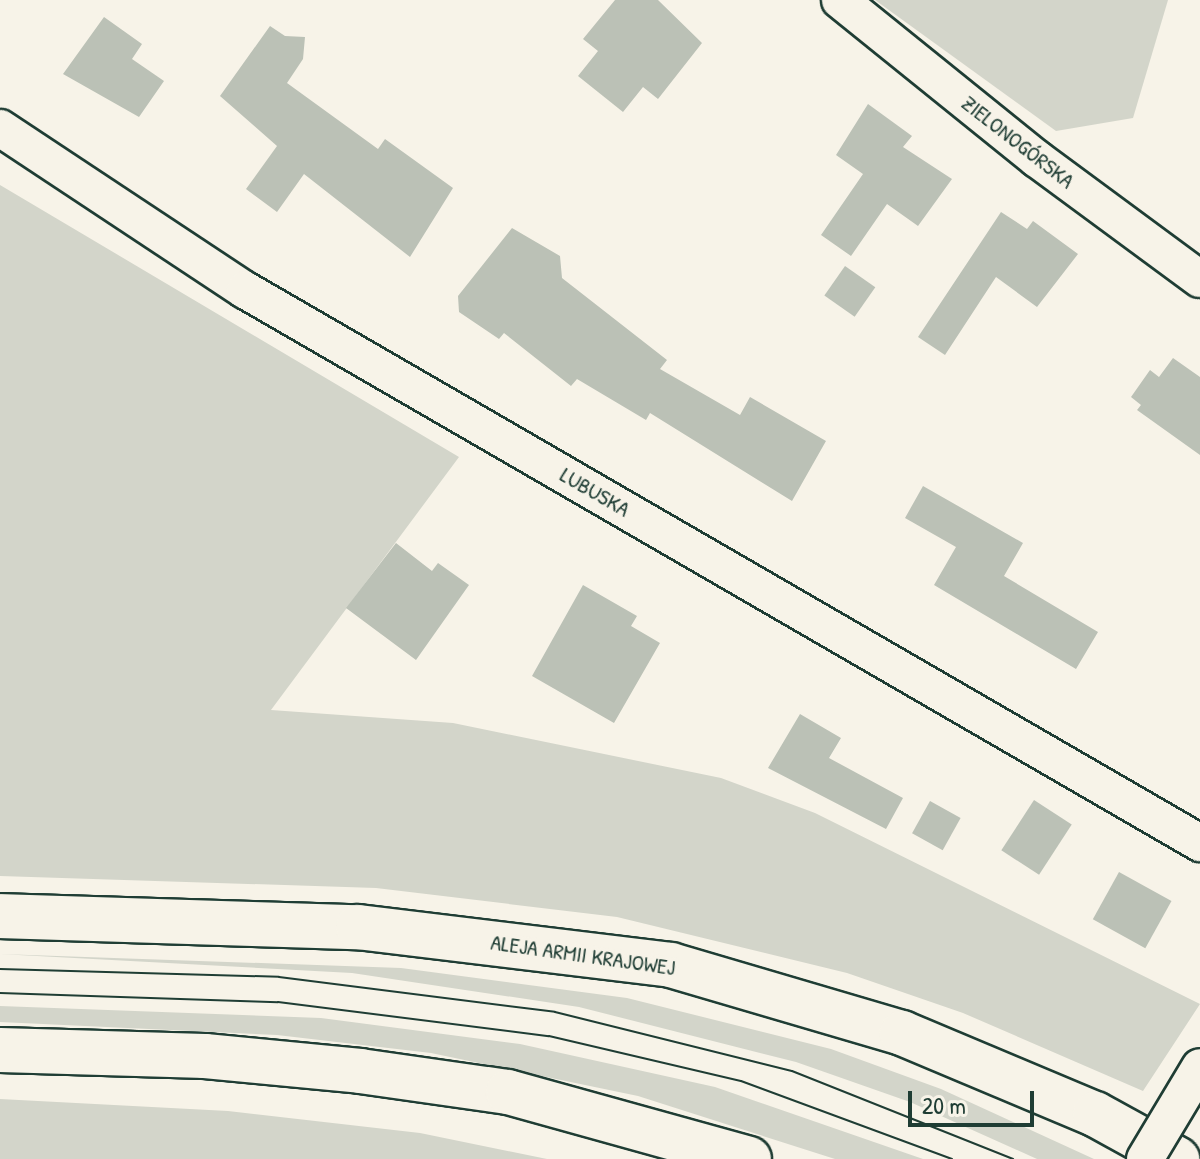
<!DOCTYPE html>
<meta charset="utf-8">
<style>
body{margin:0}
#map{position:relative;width:1200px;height:1159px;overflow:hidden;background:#f7f3e8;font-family:"Patrick Hand",sans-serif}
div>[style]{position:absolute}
.green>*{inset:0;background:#d3d5ca}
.building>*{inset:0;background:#bbc1b6;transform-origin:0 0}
.roads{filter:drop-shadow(2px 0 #1f3d34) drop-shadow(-2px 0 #1f3d34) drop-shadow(0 2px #1f3d34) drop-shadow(0 -2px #1f3d34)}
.minor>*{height:36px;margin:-18px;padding:0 18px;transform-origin:18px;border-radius:18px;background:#f7f3e8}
.primary>*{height:44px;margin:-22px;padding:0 22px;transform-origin:22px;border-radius:22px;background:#f7f3e8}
.tram>*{height:2px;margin:-1px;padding:0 1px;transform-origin:1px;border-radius:1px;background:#1f3d34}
.bridges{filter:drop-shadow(2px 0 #1f3d34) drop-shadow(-2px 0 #1f3d34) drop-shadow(0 2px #1f3d34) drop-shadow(0 -2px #1f3d34)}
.minor-bridge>*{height:36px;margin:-18px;padding:0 18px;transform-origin:18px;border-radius:18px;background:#f7f3e8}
span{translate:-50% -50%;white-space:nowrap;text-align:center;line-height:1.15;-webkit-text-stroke:7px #f7f3e8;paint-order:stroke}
.street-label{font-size:22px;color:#1f3d34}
.scale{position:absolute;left:908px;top:1091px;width:126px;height:36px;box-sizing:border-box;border:4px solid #1f3d34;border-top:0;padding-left:10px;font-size:24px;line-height:28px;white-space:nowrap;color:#1f3d34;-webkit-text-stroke:6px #f7f3e8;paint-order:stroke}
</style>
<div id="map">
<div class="green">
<div style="clip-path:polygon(875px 0,1168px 0,1133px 118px,1056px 131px)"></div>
<div style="clip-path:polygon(0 185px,459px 457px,271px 710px,453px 723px,721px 778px,815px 813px,1200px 1004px,1143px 1091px,963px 1013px,847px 973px,617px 917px,376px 888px,0 876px)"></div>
<div style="clip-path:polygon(0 954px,401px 968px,627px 998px,831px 1049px,941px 1089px,1094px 1159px,1037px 1159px,910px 1102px,796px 1062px,579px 1007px,352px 973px)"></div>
<div style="clip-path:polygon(0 1006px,321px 1018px,520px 1044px,715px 1087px,923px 1159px,835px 1159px,638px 1096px,431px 1053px,277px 1035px,0 1022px)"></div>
<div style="clip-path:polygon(0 1099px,228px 1111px,420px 1133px,547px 1159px,0 1159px)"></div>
</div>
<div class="building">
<div style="clip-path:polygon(615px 0,658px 0,702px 43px,658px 99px,643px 87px,623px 112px,578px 76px,598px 51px,583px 39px)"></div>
<div style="clip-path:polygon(104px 17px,142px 44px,132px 59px,164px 81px,139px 117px,63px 74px)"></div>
<div style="clip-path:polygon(270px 26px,285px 36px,305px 37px,303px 59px,287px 83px,378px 149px,385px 139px,453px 188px,410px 257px,304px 174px,277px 212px,246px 189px,277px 146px,220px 96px)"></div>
<div style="clip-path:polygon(868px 104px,912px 136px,903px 147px,952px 179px,918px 226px,887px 204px,851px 256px,821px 235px,863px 174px,836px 155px)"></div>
<div style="clip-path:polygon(1001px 212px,1027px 229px,1033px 221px,1078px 254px,1037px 307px,996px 277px,945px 355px,918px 337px)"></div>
<div style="clip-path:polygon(512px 228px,560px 256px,562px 278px,667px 360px,660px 369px,740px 415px,750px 397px,826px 441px,792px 501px,650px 413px,646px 420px,577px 379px,571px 386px,504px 333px,499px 339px,459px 312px,458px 296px)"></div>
<div style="left:845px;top:266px;width:37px;height:36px;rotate:35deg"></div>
<div style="clip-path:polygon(1173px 358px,1200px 377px,1200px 455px,1137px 410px,1141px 405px,1131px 397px,1150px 370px,1159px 377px)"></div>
<div style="clip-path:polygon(923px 486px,1023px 543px,1004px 576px,1098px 632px,1076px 669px,934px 585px,956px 547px,905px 518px)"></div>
<div style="clip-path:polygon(396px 543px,432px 571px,438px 563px,469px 585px,416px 660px,346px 608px)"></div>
<div style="clip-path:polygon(583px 585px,637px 616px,631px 626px,660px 643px,614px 723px,532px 676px)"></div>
<div style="clip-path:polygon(800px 714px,841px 738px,829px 758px,903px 798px,886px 829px,768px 768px)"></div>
<div style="left:1034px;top:800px;width:45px;height:60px;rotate:33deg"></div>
<div style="left:930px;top:801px;width:35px;height:37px;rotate:29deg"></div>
<div style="left:1119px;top:872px;width:60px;height:54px;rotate:29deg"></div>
</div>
<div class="roads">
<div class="minor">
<div style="left:840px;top:0;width:253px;rotate:38.9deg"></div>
<div style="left:1037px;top:159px;width:202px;rotate:36.4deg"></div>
<div style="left:0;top:128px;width:294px;rotate:33.5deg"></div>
<div style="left:245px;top:290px;width:1104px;rotate:30.07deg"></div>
</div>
<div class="primary">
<div style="left:0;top:916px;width:358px;rotate:1.8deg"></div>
<div style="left:358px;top:927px;width:315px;rotate:6.9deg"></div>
<div style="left:671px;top:965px;width:241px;rotate:16.4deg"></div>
<div style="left:902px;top:1033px;width:209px;rotate:22.8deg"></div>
<div style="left:1095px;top:1114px;width:94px;rotate:28.8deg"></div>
<div style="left:0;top:1050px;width:205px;rotate:1.7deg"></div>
<div style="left:205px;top:1056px;width:156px;rotate:5.5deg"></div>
<div style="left:360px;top:1071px;width:149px;rotate:8.1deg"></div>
<div style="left:508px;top:1092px;width:250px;rotate:15.5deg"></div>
</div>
</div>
<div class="tram">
<div style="left:0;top:969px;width:279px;rotate:1.6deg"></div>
<div style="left:279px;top:977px;width:278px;rotate:7.2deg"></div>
<div style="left:555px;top:1012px;width:244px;rotate:14deg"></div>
<div style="left:792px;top:1071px;width:238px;rotate:21.7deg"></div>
<div style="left:0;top:993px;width:278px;rotate:1.9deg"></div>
<div style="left:278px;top:1002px;width:273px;rotate:7.2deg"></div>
<div style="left:549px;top:1036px;width:197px;rotate:13.2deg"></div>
<div style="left:741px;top:1081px;width:225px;rotate:20.3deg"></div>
</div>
<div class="bridges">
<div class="minor-bridge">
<div style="left:1145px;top:1159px;width:107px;rotate:-59.1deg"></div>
</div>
</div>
<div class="street-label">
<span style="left:1018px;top:142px;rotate:38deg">ZIELONOGÓRSKA</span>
<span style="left:595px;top:492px;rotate:30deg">LUBUSKA</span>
<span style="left:583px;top:955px;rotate:8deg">ALEJA ARMII KRAJOWEJ</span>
</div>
<div class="scale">20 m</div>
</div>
